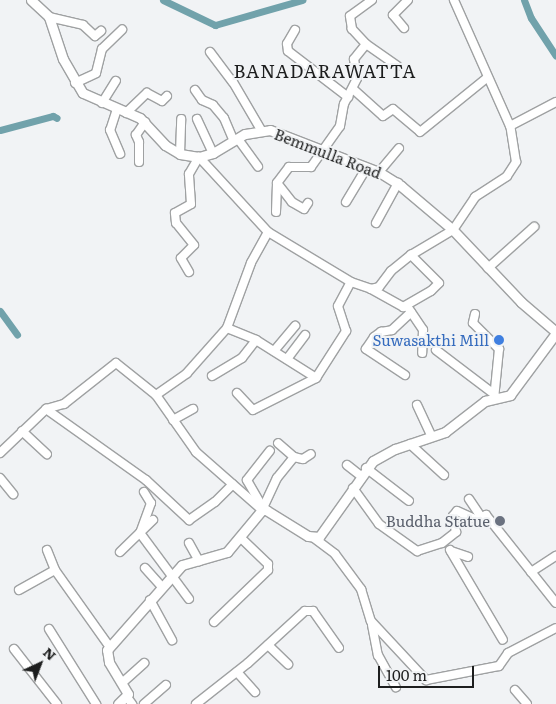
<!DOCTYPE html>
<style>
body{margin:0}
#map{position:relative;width:556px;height:704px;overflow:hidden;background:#f1f3f5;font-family:Literata,serif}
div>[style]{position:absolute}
.canal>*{height:7px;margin:-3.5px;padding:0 3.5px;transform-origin:3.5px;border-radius:3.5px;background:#71a2ab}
.roads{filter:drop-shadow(1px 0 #9fa1a2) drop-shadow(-1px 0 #9fa1a2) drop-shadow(0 1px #9fa1a2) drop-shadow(0 -1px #9fa1a2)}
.minor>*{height:8px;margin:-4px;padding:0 4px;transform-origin:4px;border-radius:4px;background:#fff}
.tertiary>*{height:9px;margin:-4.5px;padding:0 4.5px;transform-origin:4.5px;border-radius:4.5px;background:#fff}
.dots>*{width:14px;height:14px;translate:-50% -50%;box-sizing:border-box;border:2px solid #f1f3f5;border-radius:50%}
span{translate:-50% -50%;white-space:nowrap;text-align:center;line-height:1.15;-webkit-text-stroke:4px #f1f3f5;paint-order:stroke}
.street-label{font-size:15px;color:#1d1e1e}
.shop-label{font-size:15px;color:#366cbe}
.right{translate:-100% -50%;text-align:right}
.worship-label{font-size:15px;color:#5b616d}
.quarter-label{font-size:18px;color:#1d1e1e;letter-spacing:1px}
.north{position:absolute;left:15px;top:639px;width:50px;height:50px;-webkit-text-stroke:4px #f1f3f5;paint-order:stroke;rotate:43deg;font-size:14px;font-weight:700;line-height:20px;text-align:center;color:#1d1e1e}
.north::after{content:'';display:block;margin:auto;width:18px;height:22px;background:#1d1e1e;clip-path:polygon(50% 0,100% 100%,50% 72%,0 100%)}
.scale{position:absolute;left:378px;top:666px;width:96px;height:22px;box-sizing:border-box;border:2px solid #1d1e1e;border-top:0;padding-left:6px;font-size:15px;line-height:18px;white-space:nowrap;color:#1d1e1e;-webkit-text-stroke:4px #f1f3f5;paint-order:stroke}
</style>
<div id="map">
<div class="canal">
<div style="left:163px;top:0;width:58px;rotate:25.7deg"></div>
<div style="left:215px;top:25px;width:91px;rotate:-16deg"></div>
<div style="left:524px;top:0;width:19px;rotate:69deg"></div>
<div style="left:531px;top:18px;width:45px;rotate:56.7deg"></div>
<div style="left:0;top:130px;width:55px;rotate:-14.8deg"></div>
<div style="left:53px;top:116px;width:4px;rotate:27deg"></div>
<div style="left:0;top:311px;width:29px;rotate:54deg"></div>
</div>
<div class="roads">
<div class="minor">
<div style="left:49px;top:17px;width:35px;rotate:13deg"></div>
<div style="left:83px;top:25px;width:16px;rotate:43deg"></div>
<div style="left:95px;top:36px;width:8px;rotate:-40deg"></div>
<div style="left:404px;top:28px;width:17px;rotate:-130deg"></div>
<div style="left:393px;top:15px;width:21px;rotate:-45deg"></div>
<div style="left:295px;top:30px;width:16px;rotate:120deg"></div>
<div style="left:287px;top:44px;width:7px;rotate:82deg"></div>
<div style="left:288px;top:51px;width:76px;rotate:37.5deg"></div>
<div style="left:366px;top:44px;width:38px;rotate:35deg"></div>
<div style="left:210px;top:52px;width:38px;rotate:53deg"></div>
<div style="left:233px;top:82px;width:56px;rotate:59.7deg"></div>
<div style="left:75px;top:83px;width:23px;rotate:-25deg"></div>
<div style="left:96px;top:73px;width:25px;rotate:-76deg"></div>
<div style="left:102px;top:49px;width:28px;rotate:-44deg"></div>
<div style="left:353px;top:89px;width:40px;rotate:42deg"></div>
<div style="left:383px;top:116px;width:12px;rotate:-35deg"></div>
<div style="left:195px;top:90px;width:12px;rotate:55deg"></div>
<div style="left:202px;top:100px;width:12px;rotate:24deg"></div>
<div style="left:213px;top:105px;width:17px;rotate:50deg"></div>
<div style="left:224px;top:118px;width:25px;rotate:67deg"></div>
<div style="left:102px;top:103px;width:26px;rotate:-58deg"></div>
<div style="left:117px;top:109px;width:22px;rotate:108deg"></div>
<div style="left:110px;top:130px;width:26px;rotate:67deg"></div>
<div style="left:393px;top:109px;width:35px;rotate:40deg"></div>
<div style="left:420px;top:132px;width:87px;rotate:-39deg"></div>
<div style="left:126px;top:113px;width:29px;rotate:-44deg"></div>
<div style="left:147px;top:93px;width:17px;rotate:28deg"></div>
<div style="left:162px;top:101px;width:7px;rotate:-45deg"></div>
<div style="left:197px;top:119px;width:38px;rotate:65deg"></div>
<div style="left:510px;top:126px;width:52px;rotate:-27.6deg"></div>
<div style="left:238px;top:139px;width:34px;rotate:54deg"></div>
<div style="left:180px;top:154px;width:35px;rotate:-88deg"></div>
<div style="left:139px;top:162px;width:20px;rotate:-90deg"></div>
<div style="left:139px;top:142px;width:8px;rotate:-113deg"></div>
<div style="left:136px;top:135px;width:16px;rotate:-55deg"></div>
<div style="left:379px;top:172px;width:31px;rotate:-50deg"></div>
<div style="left:346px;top:202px;width:39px;rotate:-59deg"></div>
<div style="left:308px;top:203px;width:7px;rotate:124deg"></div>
<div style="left:304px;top:209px;width:14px;rotate:-150deg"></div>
<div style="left:292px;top:202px;width:24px;rotate:-128deg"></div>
<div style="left:277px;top:183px;width:20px;rotate:-53deg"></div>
<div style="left:289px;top:167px;width:22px"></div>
<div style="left:311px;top:167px;width:50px;rotate:-54.7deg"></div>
<div style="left:340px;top:126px;width:22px;rotate:-80deg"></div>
<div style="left:344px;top:104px;width:29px;rotate:-63deg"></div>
<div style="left:357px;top:78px;width:19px;rotate:-99deg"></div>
<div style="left:354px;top:59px;width:19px;rotate:-51deg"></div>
<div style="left:366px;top:44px;width:21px;rotate:-133deg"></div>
<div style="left:352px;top:29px;width:13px;rotate:-99deg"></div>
<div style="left:350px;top:16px;width:27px;rotate:-36deg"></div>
<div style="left:276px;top:212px;width:29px;rotate:-88deg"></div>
<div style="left:376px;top:223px;width:46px;rotate:-61.2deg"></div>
<div style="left:488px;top:268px;width:62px;rotate:-41.7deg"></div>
<div style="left:189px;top:272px;width:16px;rotate:-120deg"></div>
<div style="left:181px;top:258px;width:18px;rotate:-45deg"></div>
<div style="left:194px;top:245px;width:28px;rotate:-129deg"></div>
<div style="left:176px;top:223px;width:10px;rotate:-96deg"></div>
<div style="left:175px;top:213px;width:18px;rotate:-29deg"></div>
<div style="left:191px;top:204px;width:30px;rotate:-94deg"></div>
<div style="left:189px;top:174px;width:20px;rotate:-60deg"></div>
<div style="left:199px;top:157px;width:102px;rotate:47.4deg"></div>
<div style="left:268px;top:232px;width:35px;rotate:119deg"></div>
<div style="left:251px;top:263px;width:69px;rotate:110.3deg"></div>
<div style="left:227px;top:328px;width:31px;rotate:22deg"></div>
<div style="left:256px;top:340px;width:71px;rotate:32.3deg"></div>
<div style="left:316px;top:378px;width:56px;rotate:-57.4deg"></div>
<div style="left:346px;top:331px;width:26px;rotate:-108deg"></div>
<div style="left:338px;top:306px;width:27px;rotate:-62deg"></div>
<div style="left:351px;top:282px;width:97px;rotate:-148.9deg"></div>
<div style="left:351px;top:282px;width:21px;rotate:19deg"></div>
<div style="left:371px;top:289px;width:8px;rotate:-14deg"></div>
<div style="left:379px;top:287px;width:20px;rotate:-53deg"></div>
<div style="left:391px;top:271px;width:26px;rotate:-39deg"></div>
<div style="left:411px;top:255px;width:49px;rotate:-30.8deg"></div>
<div style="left:453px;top:230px;width:40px;rotate:-56deg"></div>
<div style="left:475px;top:197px;width:38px;rotate:-33deg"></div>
<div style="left:507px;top:176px;width:17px;rotate:-57deg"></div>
<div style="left:516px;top:162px;width:36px;rotate:-99deg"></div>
<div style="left:510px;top:126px;width:138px;rotate:-114deg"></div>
<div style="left:371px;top:289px;width:37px;rotate:29deg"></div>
<div style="left:403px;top:307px;width:32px;rotate:-30deg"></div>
<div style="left:431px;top:291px;width:11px;rotate:-45deg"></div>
<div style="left:439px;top:283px;width:40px;rotate:-135deg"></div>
<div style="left:409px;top:309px;width:25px;rotate:56deg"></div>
<div style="left:423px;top:330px;width:23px;rotate:92deg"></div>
<div style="left:475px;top:314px;width:9px;rotate:103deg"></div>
<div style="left:473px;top:323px;width:37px;rotate:45deg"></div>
<div style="left:499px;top:349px;width:50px;rotate:95.7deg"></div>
<div style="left:436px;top:350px;width:73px;rotate:37.2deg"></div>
<div style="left:274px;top:351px;width:33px;rotate:-50deg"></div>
<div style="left:287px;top:359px;width:30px;rotate:-53deg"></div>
<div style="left:405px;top:375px;width:47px;rotate:-146.3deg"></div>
<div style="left:366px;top:349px;width:14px;rotate:-56deg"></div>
<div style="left:374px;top:337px;width:9px;rotate:-36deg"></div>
<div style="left:381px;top:332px;width:11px;rotate:-10deg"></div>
<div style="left:392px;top:330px;width:26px;rotate:-43deg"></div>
<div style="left:212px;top:376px;width:35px;rotate:-31deg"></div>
<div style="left:242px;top:358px;width:23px;rotate:-52deg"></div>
<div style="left:237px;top:393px;width:23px;rotate:47deg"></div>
<div style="left:253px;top:410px;width:71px;rotate:-26.9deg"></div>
<div style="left:156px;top:395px;width:70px;rotate:54.9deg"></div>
<div style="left:196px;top:452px;width:88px;rotate:41.3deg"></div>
<div style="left:262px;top:510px;width:35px;rotate:-65deg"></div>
<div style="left:277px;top:478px;width:27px;rotate:-51deg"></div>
<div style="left:294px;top:457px;width:21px;rotate:-139deg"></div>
<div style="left:417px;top:405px;width:35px;rotate:65deg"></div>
<div style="left:46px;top:409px;width:123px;rotate:35.4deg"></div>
<div style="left:146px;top:480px;width:59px;rotate:42.9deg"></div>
<div style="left:189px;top:520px;width:32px;rotate:-35deg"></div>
<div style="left:215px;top:502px;width:25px;rotate:-45deg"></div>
<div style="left:173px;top:420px;width:23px;rotate:-29deg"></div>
<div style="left:22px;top:431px;width:34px;rotate:43deg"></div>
<div style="left:410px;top:444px;width:46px;rotate:42.4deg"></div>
<div style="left:0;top:453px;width:64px;rotate:-43.7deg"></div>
<div style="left:46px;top:409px;width:19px;rotate:-16deg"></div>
<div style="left:64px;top:404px;width:66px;rotate:-38.3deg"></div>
<div style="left:116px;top:363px;width:51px;rotate:38.7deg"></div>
<div style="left:156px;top:395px;width:38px;rotate:-35deg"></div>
<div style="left:187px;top:373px;width:60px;rotate:-48.4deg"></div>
<div style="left:294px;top:457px;width:9px;rotate:13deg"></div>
<div style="left:303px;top:459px;width:9px;rotate:-32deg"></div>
<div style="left:347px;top:465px;width:18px;rotate:38deg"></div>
<div style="left:366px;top:468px;width:54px;rotate:37.5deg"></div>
<div style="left:0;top:478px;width:21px;rotate:51deg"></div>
<div style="left:353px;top:488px;width:44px;rotate:54.2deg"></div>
<div style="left:379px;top:524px;width:47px;rotate:35.4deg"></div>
<div style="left:417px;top:551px;width:26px;rotate:-18deg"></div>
<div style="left:442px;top:543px;width:18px;rotate:-38deg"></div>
<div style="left:456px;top:532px;width:16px;rotate:-101deg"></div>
<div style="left:453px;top:516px;width:6px;rotate:-51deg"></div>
<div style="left:457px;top:511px;width:20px;rotate:24deg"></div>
<div style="left:475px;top:519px;width:12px;rotate:-20deg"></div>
<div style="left:486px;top:515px;width:112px;rotate:51.5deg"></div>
<div style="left:144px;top:492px;width:13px;rotate:58deg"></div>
<div style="left:151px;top:503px;width:32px;rotate:110deg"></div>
<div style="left:140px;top:533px;width:82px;rotate:53.4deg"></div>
<div style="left:469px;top:499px;width:22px;rotate:56deg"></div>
<div style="left:259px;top:501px;width:24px;rotate:-120deg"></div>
<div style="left:247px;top:480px;width:37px;rotate:-52deg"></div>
<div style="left:314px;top:538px;width:26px;rotate:37deg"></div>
<div style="left:335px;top:554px;width:44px;rotate:53.4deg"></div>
<div style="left:361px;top:589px;width:34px;rotate:73deg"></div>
<div style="left:371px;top:621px;width:81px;rotate:47deg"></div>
<div style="left:426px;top:680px;width:74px;rotate:-10.9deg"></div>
<div style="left:499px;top:666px;width:16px;rotate:-55deg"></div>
<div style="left:508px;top:653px;width:54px;rotate:-27.5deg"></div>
<div style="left:189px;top:543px;width:21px;rotate:61deg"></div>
<div style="left:47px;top:550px;width:22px;rotate:68deg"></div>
<div style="left:55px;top:570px;width:93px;rotate:54.6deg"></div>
<div style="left:450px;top:550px;width:104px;rotate:59.5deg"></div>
<div style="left:451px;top:551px;width:18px;rotate:19deg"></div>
<div style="left:120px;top:552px;width:46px;rotate:-44.1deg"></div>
<div style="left:145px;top:568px;width:24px;rotate:48deg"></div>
<div style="left:531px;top:572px;width:30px;rotate:-33deg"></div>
<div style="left:19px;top:590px;width:41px;rotate:-29.1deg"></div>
<div style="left:150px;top:600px;width:46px;rotate:61.2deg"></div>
<div style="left:214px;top:622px;width:75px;rotate:-43.9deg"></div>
<div style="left:268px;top:570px;width:6px;rotate:-90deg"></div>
<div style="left:268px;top:564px;width:37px;rotate:-136deg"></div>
<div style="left:372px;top:625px;width:31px;rotate:79deg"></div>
<div style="left:378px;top:655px;width:37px;rotate:61deg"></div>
<div style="left:49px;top:629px;width:89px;rotate:57.9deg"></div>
<div style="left:268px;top:645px;width:28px;rotate:44deg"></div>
<div style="left:14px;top:649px;width:70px;rotate:52deg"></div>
<div style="left:237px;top:672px;width:27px;rotate:48deg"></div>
<div style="left:122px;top:683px;width:30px;rotate:-42deg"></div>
<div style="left:515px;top:690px;width:18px;rotate:49deg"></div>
<div style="left:127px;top:697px;width:9px;rotate:54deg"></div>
<div style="left:144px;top:704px;width:29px;rotate:-41deg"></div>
<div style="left:196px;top:704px;width:66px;rotate:-38.3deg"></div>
<div style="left:248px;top:663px;width:77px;rotate:-42.4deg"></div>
<div style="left:305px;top:611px;width:8px"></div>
<div style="left:313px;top:611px;width:45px;rotate:54.9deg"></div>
</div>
<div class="tertiary">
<div style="left:31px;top:0;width:25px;rotate:43deg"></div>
<div style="left:49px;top:17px;width:44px;rotate:71.6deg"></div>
<div style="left:63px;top:59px;width:39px;rotate:60deg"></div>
<div style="left:83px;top:93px;width:62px;rotate:23.7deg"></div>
<div style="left:140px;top:118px;width:37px;rotate:47deg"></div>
<div style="left:165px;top:145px;width:17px;rotate:31deg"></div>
<div style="left:180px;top:154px;width:19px;rotate:9deg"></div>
<div style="left:199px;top:157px;width:15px;rotate:-16deg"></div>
<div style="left:213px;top:153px;width:37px;rotate:-31deg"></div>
<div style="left:245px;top:134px;width:25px;rotate:-9deg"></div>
<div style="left:270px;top:130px;width:117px;rotate:21.1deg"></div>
<div style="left:379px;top:172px;width:26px;rotate:32deg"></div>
<div style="left:401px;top:186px;width:68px;rotate:40.2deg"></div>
<div style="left:453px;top:230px;width:99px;rotate:46.6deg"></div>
<div style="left:521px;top:302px;width:46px;rotate:40.6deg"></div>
<div style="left:118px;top:704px;width:14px;rotate:-45deg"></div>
<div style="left:128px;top:694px;width:37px;rotate:-121deg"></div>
<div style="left:109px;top:662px;width:12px;rotate:-99deg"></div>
<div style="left:107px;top:650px;width:113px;rotate:-48.6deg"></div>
<div style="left:182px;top:565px;width:47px;rotate:-16.1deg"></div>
<div style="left:227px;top:552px;width:55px;rotate:-50.2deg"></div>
<div style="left:262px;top:510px;width:4px"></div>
<div style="left:266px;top:510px;width:49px;rotate:31.8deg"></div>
<div style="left:308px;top:536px;width:11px;rotate:5deg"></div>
<div style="left:319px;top:537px;width:93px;rotate:-54.6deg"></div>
<div style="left:373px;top:461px;width:25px;rotate:-29deg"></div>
<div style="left:395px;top:449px;width:53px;rotate:-18.8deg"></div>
<div style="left:445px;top:432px;width:51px;rotate:-37.8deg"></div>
<div style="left:485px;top:401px;width:26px;rotate:-13deg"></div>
<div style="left:510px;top:395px;width:77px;rotate:-53.4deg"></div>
</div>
</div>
<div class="dots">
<div style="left:499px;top:340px;background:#3f7fe0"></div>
<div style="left:500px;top:521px;background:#6b7280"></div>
</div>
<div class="street-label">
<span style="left:328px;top:153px;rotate:21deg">Bemmulla Road</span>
</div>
<div class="shop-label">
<span class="right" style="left:489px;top:340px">Suwasakthi Mill</span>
</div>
<div class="worship-label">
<span class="right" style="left:490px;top:521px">Buddha Statue</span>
</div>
<div class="quarter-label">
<span style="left:325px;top:71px">BANADARAWATTA</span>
</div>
<div class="north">N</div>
<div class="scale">100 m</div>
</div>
